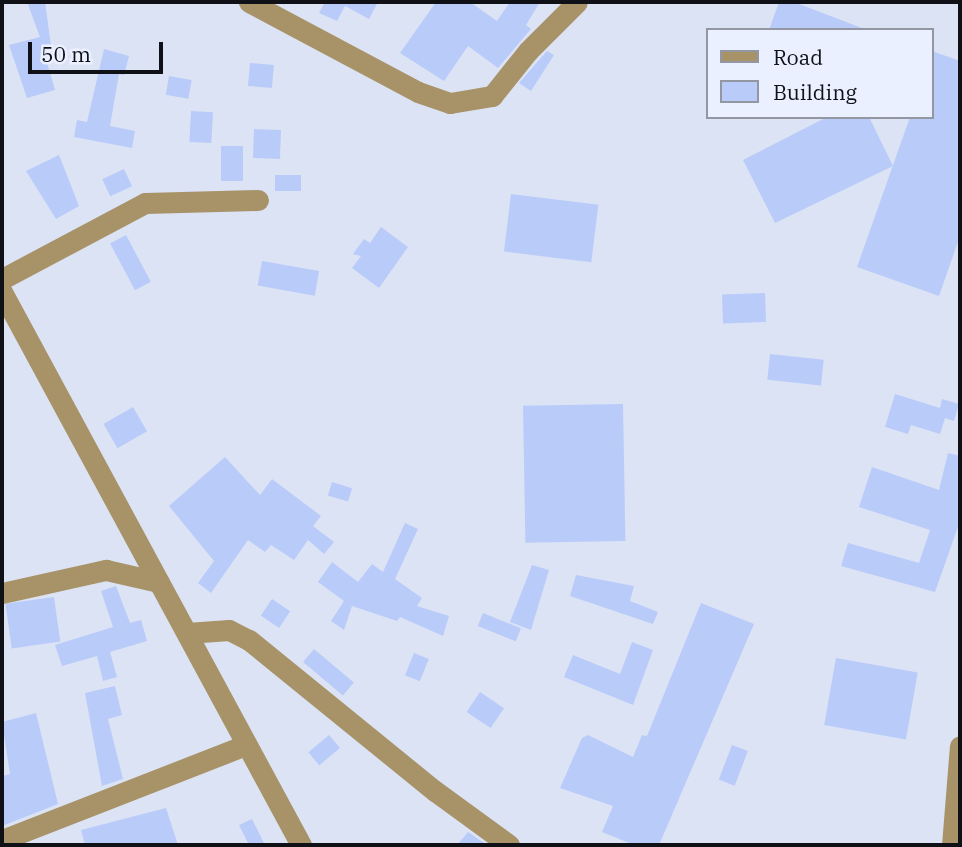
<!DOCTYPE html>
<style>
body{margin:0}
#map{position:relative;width:962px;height:847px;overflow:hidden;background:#dce3f5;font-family:"IBM Plex Serif",serif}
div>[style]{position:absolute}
.building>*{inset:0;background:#b9cbf9;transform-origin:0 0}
.minor>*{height:21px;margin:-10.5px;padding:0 10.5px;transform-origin:10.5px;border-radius:10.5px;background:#a79367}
span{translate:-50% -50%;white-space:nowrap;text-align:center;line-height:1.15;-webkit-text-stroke:5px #eaf0ff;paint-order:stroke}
.frame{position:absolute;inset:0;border:4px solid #0f1117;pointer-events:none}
.legend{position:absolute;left:706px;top:28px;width:228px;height:91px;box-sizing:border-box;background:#eaf0ff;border:2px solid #9297a2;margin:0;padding:9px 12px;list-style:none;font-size:21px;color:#0f1117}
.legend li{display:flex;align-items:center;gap:14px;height:35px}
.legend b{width:35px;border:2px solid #9297a2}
.scale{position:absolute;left:28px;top:42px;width:135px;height:32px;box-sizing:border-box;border:4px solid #0f1117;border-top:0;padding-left:9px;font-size:21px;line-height:24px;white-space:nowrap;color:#0f1117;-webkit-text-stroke:5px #eaf0ff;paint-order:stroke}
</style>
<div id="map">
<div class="building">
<div style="clip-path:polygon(27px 2px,45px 2px,52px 53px,44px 52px,55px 90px,27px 98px,9px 45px,40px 37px)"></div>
<div style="clip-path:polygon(325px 2px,378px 2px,369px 19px,345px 6px,337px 21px,319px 13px)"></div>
<div style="clip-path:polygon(436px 2px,470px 2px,497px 21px,510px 2px,540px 2px,526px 25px,531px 29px,498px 68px,468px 46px,444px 81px,400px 53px)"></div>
<div style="clip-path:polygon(779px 2px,794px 2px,867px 30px,769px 30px)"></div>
<div style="clip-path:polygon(104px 49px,129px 56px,124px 75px,119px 74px,110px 126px,135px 131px,132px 148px,74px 137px,77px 120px,87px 122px)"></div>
<div style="clip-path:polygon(547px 51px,554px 55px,531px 91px,519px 83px)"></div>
<div style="clip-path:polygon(932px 51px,960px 61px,960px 236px,939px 296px,857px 267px,910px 117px,932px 117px)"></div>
<div style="left:250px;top:63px;width:24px;height:23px;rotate:5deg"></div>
<div style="left:169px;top:76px;width:23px;height:19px;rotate:10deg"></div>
<div style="left:191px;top:111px;width:22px;height:31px;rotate:3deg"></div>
<div style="clip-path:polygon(827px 117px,869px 117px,893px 166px,775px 223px,743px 160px)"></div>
<div style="left:254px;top:129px;width:27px;height:29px;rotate:2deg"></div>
<div style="left:221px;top:146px;width:22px;height:35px"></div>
<div style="clip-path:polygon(59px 155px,79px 206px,56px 219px,26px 171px)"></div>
<div style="left:124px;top:169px;width:19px;height:24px;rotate:65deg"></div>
<div style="left:275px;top:175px;width:26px;height:16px"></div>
<div style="left:511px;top:194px;width:88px;height:58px;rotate:7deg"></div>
<div style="clip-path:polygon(381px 227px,408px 247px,379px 288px,352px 268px,361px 256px,353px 254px,364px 239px,370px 243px)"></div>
<div style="left:126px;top:235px;width:53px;height:18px;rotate:62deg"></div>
<div style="left:262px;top:261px;width:58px;height:25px;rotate:10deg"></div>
<div style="left:765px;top:293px;width:29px;height:43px;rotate:88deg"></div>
<div style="left:770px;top:354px;width:54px;height:26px;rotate:6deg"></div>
<div style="clip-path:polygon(895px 394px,940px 408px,942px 399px,959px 404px,954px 421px,945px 418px,940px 434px,911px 425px,908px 434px,885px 427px)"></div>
<div style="left:623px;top:404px;width:137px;height:100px;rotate:89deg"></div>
<div style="left:133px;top:407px;width:28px;height:34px;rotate:60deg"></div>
<div style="clip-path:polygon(948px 453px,960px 456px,960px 521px,935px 592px,841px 566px,848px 543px,919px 563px,930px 530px,859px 507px,872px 467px,939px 490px)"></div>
<div style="clip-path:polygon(225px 457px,260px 495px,272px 479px,321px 516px,313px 526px,334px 542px,324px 554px,308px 540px,294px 560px,271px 545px,265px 552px,248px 540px,211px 593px,198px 583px,214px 561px,169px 506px)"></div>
<div style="left:332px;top:482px;width:21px;height:14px;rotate:17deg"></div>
<div style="clip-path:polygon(405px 523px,418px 529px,395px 579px,422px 598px,417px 606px,449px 616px,443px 636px,400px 617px,397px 621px,352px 606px,344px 630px,331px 621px,344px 601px,318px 582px,332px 562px,358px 582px,372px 564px,383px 572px)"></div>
<div style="clip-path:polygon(532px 565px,549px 570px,531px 630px,510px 622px)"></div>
<div style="clip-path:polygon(576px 575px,634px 586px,630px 601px,658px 612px,653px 624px,570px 596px)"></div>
<div style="clip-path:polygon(116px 586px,130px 623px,141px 620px,147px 641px,110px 652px,117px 677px,103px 681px,97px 656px,62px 666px,55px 645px,113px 627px,101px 591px)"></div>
<div style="left:54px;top:597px;width:45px;height:49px;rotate:82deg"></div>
<div style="left:272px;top:599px;width:22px;height:20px;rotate:34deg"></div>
<div style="clip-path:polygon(701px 603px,754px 624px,659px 845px,634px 845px,602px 832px,613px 806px,560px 788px,582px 738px,588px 735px,633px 757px,642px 735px,647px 736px)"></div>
<div style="left:483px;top:613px;width:41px;height:14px;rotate:22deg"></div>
<div style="clip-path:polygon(632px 642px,653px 650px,633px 705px,564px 677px,573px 655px,620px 674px)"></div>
<div style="left:314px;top:649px;width:52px;height:17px;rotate:40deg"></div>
<div style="left:414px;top:653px;width:16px;height:24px;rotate:22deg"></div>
<div style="left:836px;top:658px;width:83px;height:68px;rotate:10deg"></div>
<div style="clip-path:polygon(115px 686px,122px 715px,108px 719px,123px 779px,102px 786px,85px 693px)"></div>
<div style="left:480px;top:692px;width:29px;height:24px;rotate:34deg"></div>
<div style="clip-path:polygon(36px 713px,58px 804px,2px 826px,2px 776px,10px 774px,2px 722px)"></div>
<div style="left:329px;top:735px;width:17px;height:27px;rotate:50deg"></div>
<div style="left:732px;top:745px;width:17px;height:37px;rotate:21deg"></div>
<div style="clip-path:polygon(166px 808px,178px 845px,85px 845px,81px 830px)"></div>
<div style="clip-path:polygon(252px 819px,265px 845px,249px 845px,239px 825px)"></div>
<div style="clip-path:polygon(468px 832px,484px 843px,457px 845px)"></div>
</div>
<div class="minor">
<div style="left:249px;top:2px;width:191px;rotate:28deg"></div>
<div style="left:418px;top:92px;width:34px;rotate:19deg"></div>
<div style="left:450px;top:103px;width:43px;rotate:-9.5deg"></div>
<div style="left:492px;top:96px;width:58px;rotate:-51.3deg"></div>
<div style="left:528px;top:51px;width:69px;rotate:-45deg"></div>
<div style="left:2px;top:279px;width:162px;rotate:-28deg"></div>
<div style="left:145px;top:203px;width:113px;rotate:-1.5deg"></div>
<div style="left:2px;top:292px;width:629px;rotate:61.6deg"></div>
<div style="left:2px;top:593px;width:107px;rotate:-12.5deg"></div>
<div style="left:106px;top:570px;width:54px;rotate:12.8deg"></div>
<div style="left:187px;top:633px;width:42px;rotate:-4.1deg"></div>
<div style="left:229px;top:630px;width:22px;rotate:27deg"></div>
<div style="left:249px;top:640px;width:240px;rotate:39.1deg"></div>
<div style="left:435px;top:791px;width:92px;rotate:36.1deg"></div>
<div style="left:2px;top:840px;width:262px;rotate:-21.3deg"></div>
<div style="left:952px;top:845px;width:99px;rotate:-85.4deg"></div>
</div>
<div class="frame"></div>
<ul class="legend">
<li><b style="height:9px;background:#a79367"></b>Road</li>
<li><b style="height:19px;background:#b9cbf9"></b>Building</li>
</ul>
<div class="scale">50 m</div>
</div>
